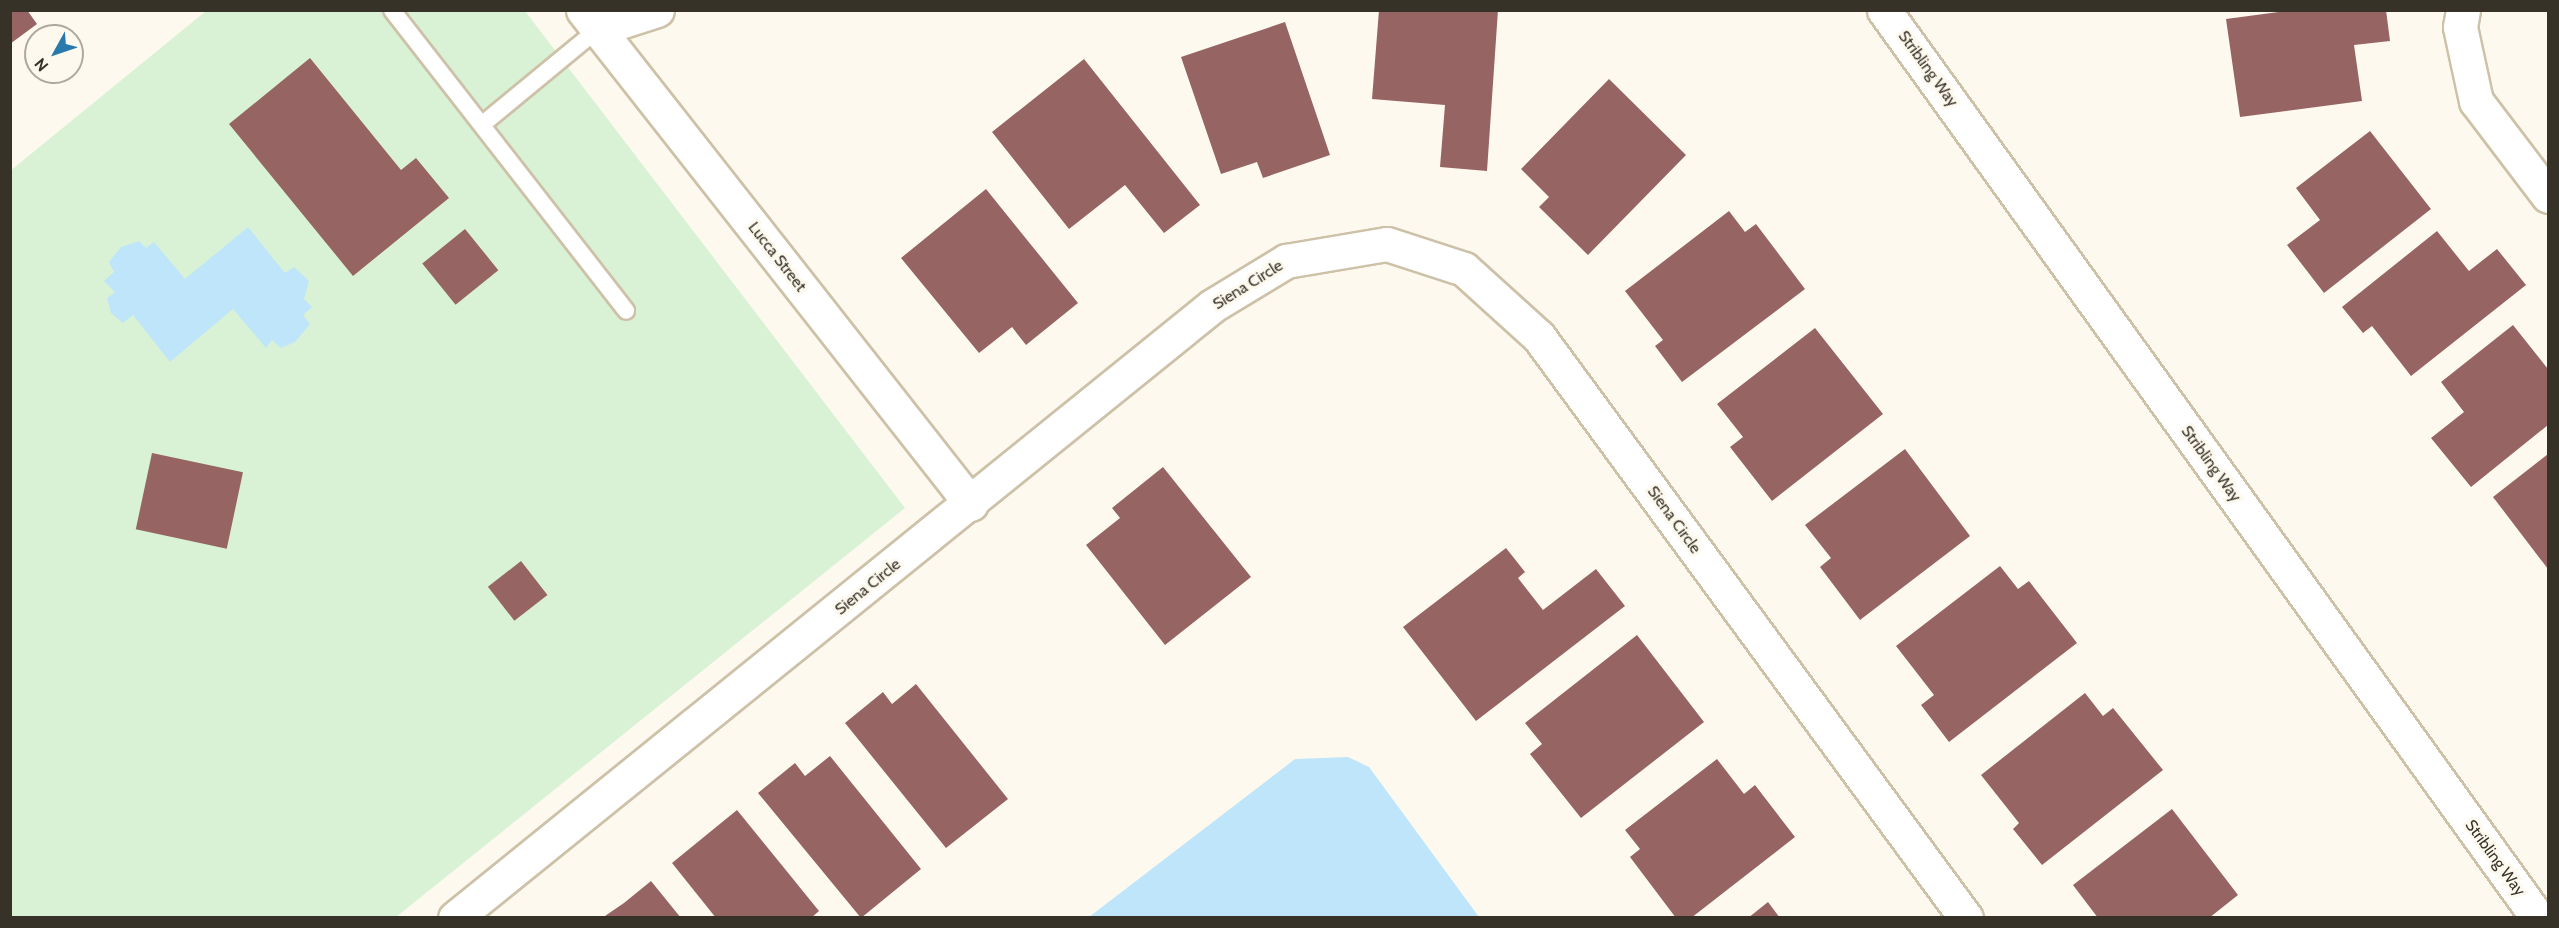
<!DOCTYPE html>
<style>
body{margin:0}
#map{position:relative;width:2559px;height:928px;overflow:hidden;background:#fef9ee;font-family:Cabin,sans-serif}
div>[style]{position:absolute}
.green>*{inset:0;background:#d9f2d5}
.water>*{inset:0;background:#bee5fa}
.building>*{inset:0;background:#966563;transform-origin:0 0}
.roads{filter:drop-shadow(2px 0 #cdc1a8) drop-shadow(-2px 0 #cdc1a8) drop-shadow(0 2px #cdc1a8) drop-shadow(0 -2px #cdc1a8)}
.lane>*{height:16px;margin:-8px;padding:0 8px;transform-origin:8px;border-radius:8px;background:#fff}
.street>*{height:33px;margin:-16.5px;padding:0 16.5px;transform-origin:16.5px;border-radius:16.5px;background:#fff}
.secondary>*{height:33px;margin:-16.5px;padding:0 16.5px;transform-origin:16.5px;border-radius:16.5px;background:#fff}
span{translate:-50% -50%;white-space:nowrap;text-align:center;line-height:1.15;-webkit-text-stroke:6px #fef9ee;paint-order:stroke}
.street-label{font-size:16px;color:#373228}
.frame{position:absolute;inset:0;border:12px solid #373228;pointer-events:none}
.north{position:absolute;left:24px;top:24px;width:60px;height:60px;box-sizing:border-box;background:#fef9ee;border:2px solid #aea99f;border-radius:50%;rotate:230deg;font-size:16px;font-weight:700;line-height:24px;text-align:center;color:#373228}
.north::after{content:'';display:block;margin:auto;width:21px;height:27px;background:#277aab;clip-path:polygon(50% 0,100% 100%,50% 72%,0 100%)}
</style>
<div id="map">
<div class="green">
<div style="clip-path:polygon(206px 11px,525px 11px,905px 508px,396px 917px,11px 917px,10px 171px)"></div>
</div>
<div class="water">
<div style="clip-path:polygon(248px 227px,285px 273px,294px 267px,309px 281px,304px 299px,312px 307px,303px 315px,310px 324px,295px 342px,281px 348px,272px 340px,266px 348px,233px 309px,170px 362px,133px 315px,123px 323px,111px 313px,107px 298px,115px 292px,104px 281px,114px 272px,109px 262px,121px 247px,139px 241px,146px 248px,154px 242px,185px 279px)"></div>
<div style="clip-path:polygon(1348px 757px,1369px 767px,1479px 917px,1089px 917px,1295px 759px)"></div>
</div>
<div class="building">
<div style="clip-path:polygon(10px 10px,27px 10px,37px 24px,10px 44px)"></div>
<div style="clip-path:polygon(1379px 10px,1498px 10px,1487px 171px,1440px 167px,1445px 105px,1372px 99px)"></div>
<div style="clip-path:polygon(2294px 10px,2386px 10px,2390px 41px,2354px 45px,2362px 101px,2240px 117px,2226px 19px)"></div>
<div style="clip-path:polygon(1285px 22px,1330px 155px,1263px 178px,1257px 162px,1221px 174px,1181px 57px)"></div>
<div style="clip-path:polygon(310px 58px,401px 170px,416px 158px,449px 198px,353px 276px,229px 124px)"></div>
<div style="clip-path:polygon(1084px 59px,1200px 205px,1164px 233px,1125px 185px,1069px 229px,992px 132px)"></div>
<div style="clip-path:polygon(1609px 79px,1686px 155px,1588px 255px,1539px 207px,1549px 197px,1521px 169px)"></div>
<div style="clip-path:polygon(2370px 131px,2431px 209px,2324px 293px,2287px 245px,2320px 220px,2296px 188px)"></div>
<div style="clip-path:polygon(986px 189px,1078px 303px,1026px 345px,1012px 327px,979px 353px,901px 258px)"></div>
<div style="clip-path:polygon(1729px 211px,1745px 232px,1756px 224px,1805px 289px,1682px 382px,1655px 346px,1663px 340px,1625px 291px)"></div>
<div style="left:465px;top:229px;width:53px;height:55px;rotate:51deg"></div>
<div style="clip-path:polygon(2437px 231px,2469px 271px,2497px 249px,2526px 285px,2411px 376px,2372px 326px,2363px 333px,2342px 307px)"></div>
<div style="clip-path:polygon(2513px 325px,2548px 369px,2548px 425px,2471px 487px,2431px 438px,2464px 412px,2441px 382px)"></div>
<div style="clip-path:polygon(1815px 328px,1883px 414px,1772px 501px,1730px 447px,1743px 437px,1717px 404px)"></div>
<div style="clip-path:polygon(1905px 449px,1970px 536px,1860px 620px,1820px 567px,1831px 558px,1805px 525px)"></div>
<div style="left:152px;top:453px;width:93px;height:78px;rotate:12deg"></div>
<div style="clip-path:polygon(2548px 454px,2548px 569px,2493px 497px)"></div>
<div style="clip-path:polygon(1163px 467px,1251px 577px,1165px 645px,1086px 545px,1120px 518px,1112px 508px)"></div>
<div style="clip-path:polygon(1506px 548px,1525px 572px,1518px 578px,1543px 610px,1596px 569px,1625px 606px,1476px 721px,1403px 627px)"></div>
<div style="left:521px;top:561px;width:43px;height:42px;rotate:52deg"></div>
<div style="clip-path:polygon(2000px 566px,2018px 589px,2029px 581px,2077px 643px,1949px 742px,1921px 705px,1934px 695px,1896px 646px)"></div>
<div style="clip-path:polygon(1637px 635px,1704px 722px,1581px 818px,1530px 754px,1542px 744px,1525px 723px)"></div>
<div style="clip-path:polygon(916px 684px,1008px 799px,946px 848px,845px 723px,883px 692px,892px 704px)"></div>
<div style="clip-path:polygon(2085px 693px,2103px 716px,2113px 708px,2163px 770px,2042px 865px,2013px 829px,2019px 823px,1981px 775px)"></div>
<div style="clip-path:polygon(830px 756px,921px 869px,861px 918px,758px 793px,795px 763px,805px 776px)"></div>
<div style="clip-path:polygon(1717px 759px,1744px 794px,1755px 785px,1795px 837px,1691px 918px,1676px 918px,1630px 857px,1640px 849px,1625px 830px)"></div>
<div style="clip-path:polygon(2172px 809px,2238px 895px,2209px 918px,2098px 918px,2073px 885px)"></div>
<div style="clip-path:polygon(737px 810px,819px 911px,811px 918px,716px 918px,672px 863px)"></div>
<div style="clip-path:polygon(651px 881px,681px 918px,602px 918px,624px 903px)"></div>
<div style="clip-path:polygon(1768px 902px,1780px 918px,1748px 918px)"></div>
</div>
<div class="roads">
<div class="lane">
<div style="left:392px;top:10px;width:381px;rotate:52.1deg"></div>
<div style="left:484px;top:123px;width:148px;rotate:-39.5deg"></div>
</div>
<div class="street">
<div style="left:583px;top:10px;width:628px;rotate:51.85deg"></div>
<div style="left:2463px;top:10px;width:17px;rotate:100deg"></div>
<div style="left:2460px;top:27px;width:76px;rotate:77.8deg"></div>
<div style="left:2476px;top:101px;width:119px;rotate:52.8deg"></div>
<div style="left:598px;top:29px;width:62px;rotate:-17.9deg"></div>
<div style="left:455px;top:918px;width:973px;rotate:-38.95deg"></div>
<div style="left:1212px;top:306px;width:87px;rotate:-31.3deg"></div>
<div style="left:1286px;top:261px;width:102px;rotate:-9.6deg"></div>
<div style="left:1387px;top:244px;width:81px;rotate:18deg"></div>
<div style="left:1464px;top:269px;width:101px;rotate:42.2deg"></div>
<div style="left:1539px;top:337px;width:721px;rotate:53.69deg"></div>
</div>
<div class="secondary">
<div style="left:1884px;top:10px;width:1119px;rotate:54.24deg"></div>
</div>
</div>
<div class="street-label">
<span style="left:1928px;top:69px;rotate:54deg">Stribling Way</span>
<span style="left:777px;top:257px;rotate:52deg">Lucca Street</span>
<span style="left:1248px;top:285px;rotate:-32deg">Siena Circle</span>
<span style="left:2211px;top:464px;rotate:54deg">Stribling Way</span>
<span style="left:1674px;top:520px;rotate:54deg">Siena Circle</span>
<span style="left:868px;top:587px;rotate:-39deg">Siena Circle</span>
<span style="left:2495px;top:858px;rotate:54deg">Stribling Way</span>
</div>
<div class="frame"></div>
<div class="north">N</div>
</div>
